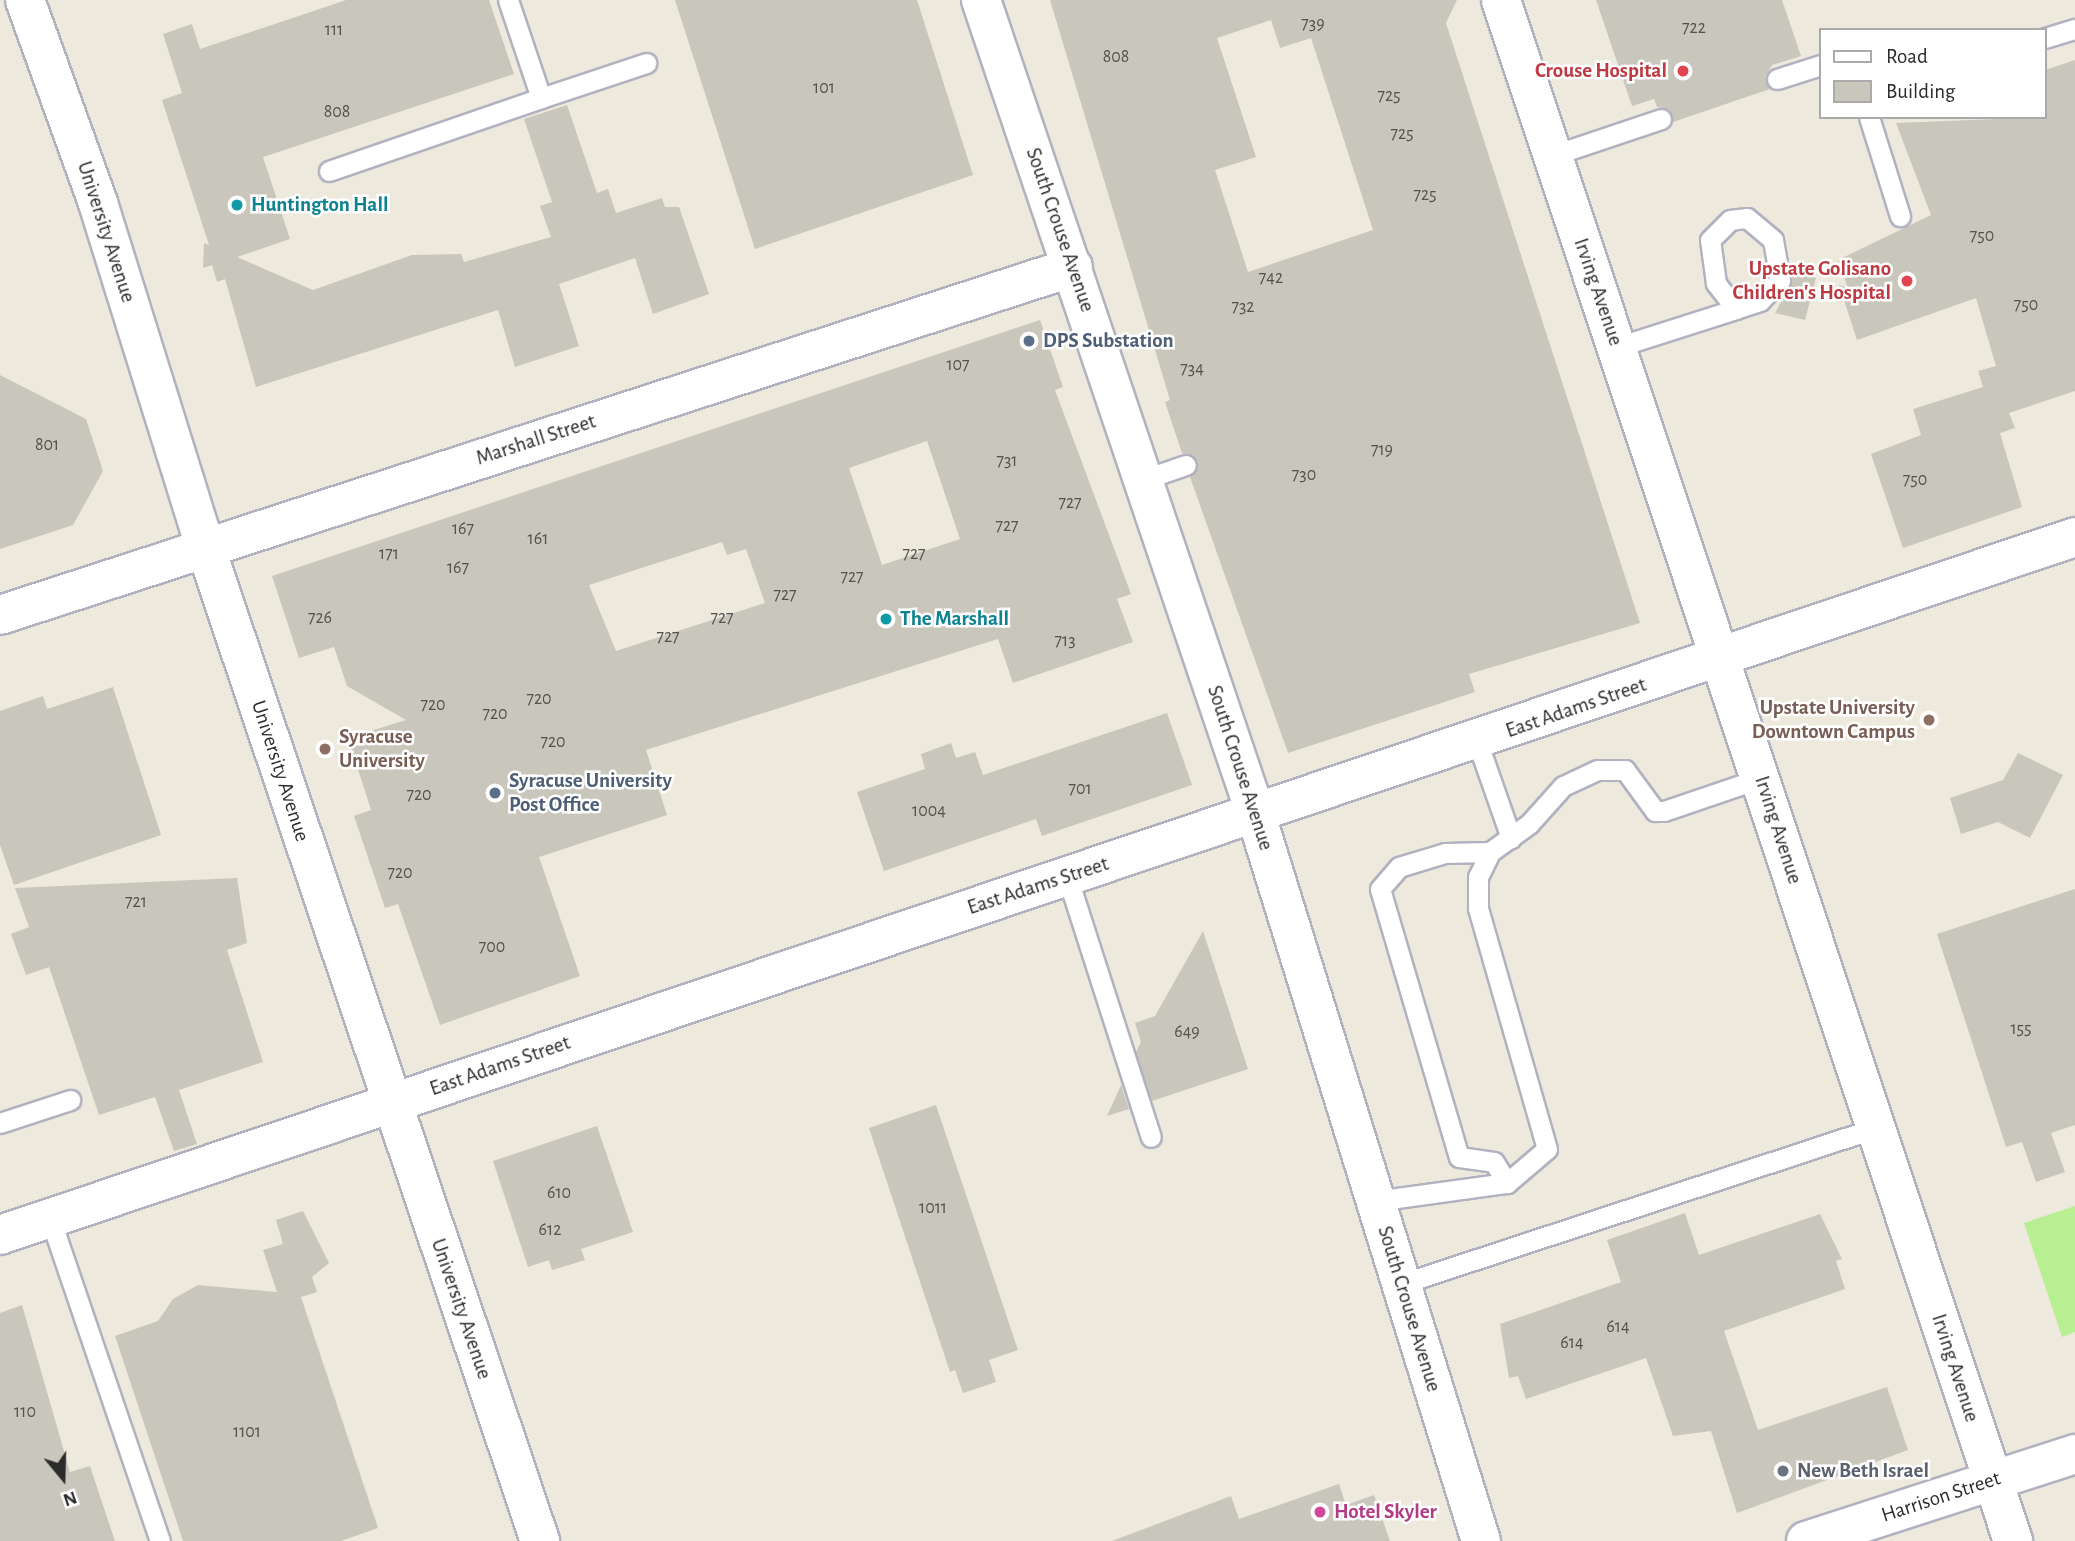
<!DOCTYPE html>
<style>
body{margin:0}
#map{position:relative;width:2075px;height:1541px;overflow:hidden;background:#eee9dd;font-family:"Alegreya Sans",sans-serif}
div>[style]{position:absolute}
.pitch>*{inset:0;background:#b8ef92}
.building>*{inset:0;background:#c9c6bc}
.roads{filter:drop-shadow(2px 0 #b1b1c0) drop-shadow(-2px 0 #b1b1c0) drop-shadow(0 2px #b1b1c0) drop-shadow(0 -2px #b1b1c0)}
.service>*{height:19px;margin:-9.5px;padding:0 9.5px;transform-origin:9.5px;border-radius:9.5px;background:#fff}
.minor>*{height:38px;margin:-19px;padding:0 19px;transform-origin:19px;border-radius:19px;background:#fff}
.tertiary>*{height:38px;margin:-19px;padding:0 19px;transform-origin:19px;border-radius:19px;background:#fff}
.dots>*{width:19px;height:19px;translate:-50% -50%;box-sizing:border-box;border:4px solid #fff;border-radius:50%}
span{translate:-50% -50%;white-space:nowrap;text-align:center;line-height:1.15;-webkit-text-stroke:5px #fff;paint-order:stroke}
.number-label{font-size:18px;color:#52524f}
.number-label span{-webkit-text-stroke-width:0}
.health-label{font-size:21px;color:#be3a42;font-weight:700}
.right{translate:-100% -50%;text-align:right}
.culture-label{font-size:21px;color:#0d838f;font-weight:700}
.left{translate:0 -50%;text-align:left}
.street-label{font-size:21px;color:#2b2b2b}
.service-label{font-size:21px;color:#4e5e75;font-weight:700}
.education-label{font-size:21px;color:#785e54;font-weight:700}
.worship-label{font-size:21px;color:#5b616d;font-weight:700}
.hotel-label{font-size:21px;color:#b23c85;font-weight:700}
.legend{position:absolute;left:1819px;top:28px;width:228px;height:91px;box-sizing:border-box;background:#fff;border:2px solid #aaa;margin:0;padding:9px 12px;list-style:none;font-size:21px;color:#2b2b2b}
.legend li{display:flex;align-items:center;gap:14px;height:35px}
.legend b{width:35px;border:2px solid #aaa}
.north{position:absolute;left:28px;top:1443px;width:70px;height:70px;-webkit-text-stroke:5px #fff;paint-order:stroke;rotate:161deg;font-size:19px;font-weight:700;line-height:28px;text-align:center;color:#2b2b2b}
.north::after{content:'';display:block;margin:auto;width:24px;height:32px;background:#2b2b2b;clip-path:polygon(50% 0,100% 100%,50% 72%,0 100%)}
</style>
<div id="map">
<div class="pitch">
<div style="clip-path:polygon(2075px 1206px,2075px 1332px,2062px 1337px,2024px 1223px)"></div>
</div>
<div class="building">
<div style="clip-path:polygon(346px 0,489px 0,514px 74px,263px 157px,290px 239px,237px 257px,313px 290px,412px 255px,461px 254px,464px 262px,551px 237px,540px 206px,552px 202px,524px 119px,567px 105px,597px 193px,608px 189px,616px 213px,662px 198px,665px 207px,679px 207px,709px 294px,653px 314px,635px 258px,559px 284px,579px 346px,515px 367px,498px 310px,256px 387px,225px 279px,217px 282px,212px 265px,203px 268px,204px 243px,209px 245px,162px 100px,182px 93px,163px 34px,192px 24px,200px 49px)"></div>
<div style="clip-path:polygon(675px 0,917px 0,973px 175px,755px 249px)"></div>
<div style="clip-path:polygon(evenodd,1050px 0,1457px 0,1446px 23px,1640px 623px,1469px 674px,1475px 692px,1288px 753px,1190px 477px,1198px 462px,1182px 453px,1165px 402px,1170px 400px,1050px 0,1271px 20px,1280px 48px,1311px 38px,1373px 230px,1248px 272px,1215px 170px,1256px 157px,1217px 38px,1271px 20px)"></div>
<div style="clip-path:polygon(1596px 0,1782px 0,1801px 56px,1772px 65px,1765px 77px,1770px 89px,1673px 122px,1670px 110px,1657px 107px,1654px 99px,1632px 106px)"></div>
<div style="clip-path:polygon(2075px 60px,2075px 391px,2009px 413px,2015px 428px,2000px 433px,2022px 507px,1903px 548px,1871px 454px,1921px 435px,1913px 409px,1983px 387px,1978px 371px,1996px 366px,1976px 298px,1857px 340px,1839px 285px,1848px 288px,1838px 260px,1931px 215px,1896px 123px,2045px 117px,2045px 70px)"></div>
<div style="clip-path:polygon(1790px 269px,1816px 278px,1805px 320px,1775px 313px,1791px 284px)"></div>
<div style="clip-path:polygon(evenodd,1040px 320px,1063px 387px,1055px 390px,1131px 594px,1117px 599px,1133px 642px,1013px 683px,998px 639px,646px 750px,667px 815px,539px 857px,580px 976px,440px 1025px,398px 904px,385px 908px,354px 816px,371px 810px,348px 738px,406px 720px,347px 686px,334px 647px,299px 658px,272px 576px,1040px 320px,927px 441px,960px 539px,882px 565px,849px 468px,927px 441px,1040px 320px,722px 542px,727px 555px,746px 549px,765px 603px,616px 651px,589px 585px,722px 542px)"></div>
<div style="clip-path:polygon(0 375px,86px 419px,103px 471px,73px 525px,0 549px)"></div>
<div style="clip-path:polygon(113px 687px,161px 835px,14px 885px,0 845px,0 711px,43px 696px,47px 709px)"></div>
<div style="clip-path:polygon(1167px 713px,1192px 785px,1042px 836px,1036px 819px,884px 871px,857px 792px,925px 769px,921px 754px,951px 743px,956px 758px,975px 752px,983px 775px)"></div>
<div style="clip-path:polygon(2018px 753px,2063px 775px,2030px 838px,1998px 822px,1961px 834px,1950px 798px,2003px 780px)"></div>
<div style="clip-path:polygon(237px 878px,247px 943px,227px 950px,263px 1062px,179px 1090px,197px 1144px,174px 1151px,155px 1097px,99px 1115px,49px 967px,26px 975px,11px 934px,29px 927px,15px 888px)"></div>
<div style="clip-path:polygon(2075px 889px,2075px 1125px,2051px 1133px,2065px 1172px,2036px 1182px,2022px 1142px,2006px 1147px,1937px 934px)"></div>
<div style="clip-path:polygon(1203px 931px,1248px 1069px,1152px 1101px,1136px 1052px,1141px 1042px,1135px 1023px,1155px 1016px)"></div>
<div style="clip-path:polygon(1121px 1085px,1129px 1109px,1107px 1116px)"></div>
<div style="clip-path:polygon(936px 1105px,1018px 1350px,989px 1360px,996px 1382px,963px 1393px,955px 1370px,950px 1372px,869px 1128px)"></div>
<div style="clip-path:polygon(597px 1126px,633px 1232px,581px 1249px,585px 1260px,569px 1265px,552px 1270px,549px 1260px,528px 1267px,493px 1161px)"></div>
<div style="clip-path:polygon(303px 1211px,329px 1263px,312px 1277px,317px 1292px,301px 1297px,378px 1528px,341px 1541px,183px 1541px,115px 1336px,158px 1321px,173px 1299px,198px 1285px,277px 1292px,263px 1250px,283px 1244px,276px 1220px)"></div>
<div style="clip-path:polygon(1685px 1213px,1699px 1255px,1820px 1214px,1842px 1259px,1836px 1261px,1845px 1289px,1724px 1331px,1758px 1430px,1887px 1387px,1908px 1450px,1737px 1513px,1711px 1431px,1673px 1436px,1646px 1358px,1526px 1399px,1518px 1376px,1509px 1378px,1500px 1324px,1621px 1282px,1607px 1240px)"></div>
<div style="clip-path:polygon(22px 1305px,70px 1472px,90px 1466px,115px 1541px,0 1541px,0 1313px)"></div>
<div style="clip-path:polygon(1339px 1484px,1346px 1505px,1374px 1495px,1390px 1541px,1112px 1541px,1231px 1496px,1239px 1519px)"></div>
</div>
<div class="roads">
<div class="service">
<div style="left:2045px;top:38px;width:31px;rotate:-17deg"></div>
<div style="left:1777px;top:79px;width:46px;rotate:-17.7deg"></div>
<div style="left:541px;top:98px;width:111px;rotate:-18.4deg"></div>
<div style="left:1869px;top:117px;width:104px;rotate:72.6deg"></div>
<div style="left:1551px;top:156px;width:116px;rotate:-18.6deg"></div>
<div style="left:329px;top:171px;width:224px;rotate:-19deg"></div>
<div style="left:541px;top:98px;width:103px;rotate:-108.6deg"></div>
<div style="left:1747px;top:218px;width:34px;rotate:40deg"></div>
<div style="left:1773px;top:240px;width:41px;rotate:80.1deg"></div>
<div style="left:1780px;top:280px;width:29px;rotate:134deg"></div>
<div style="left:1760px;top:301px;width:25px;rotate:162deg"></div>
<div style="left:1736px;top:309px;width:33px;rotate:-128deg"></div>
<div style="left:1716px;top:283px;width:43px;rotate:-97.9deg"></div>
<div style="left:1710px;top:240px;width:28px;rotate:-45deg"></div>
<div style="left:1730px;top:220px;width:17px;rotate:-7deg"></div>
<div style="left:1617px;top:347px;width:125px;rotate:-17.7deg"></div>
<div style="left:1145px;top:479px;width:43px;rotate:-18.9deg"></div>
<div style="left:1477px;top:741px;width:103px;rotate:70.7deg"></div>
<div style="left:1490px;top:852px;width:45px;rotate:178.7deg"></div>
<div style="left:1445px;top:853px;width:48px;rotate:163.1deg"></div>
<div style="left:1399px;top:867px;width:29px;rotate:131deg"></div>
<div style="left:1380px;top:889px;width:279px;rotate:73.6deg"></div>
<div style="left:1459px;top:1157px;width:35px;rotate:8deg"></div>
<div style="left:1494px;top:1162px;width:25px;rotate:58deg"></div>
<div style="left:1067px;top:876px;width:274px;rotate:72.2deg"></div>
<div style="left:0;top:1123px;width:74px;rotate:-18.2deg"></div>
<div style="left:1375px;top:1201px;width:133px;rotate:-7.8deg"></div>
<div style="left:1507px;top:1183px;width:52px;rotate:-40.4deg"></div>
<div style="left:1547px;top:1149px;width:251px;rotate:-106deg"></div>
<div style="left:1478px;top:908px;width:31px;rotate:-90deg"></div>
<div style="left:1478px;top:877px;width:28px;rotate:-64deg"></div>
<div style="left:1490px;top:852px;width:48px;rotate:-35.7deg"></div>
<div style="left:1529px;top:824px;width:51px;rotate:-48.2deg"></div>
<div style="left:1563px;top:786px;width:38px;rotate:-25deg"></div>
<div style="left:1598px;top:770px;width:27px"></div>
<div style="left:1625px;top:770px;width:51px;rotate:53.8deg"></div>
<div style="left:1655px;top:811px;width:9px"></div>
<div style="left:1664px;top:811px;width:102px;rotate:-18.8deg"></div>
<div style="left:50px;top:1218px;width:341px;rotate:71.2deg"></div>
<div style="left:1401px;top:1284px;width:500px;rotate:-18.2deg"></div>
</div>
<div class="minor">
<div style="left:981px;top:0;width:860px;rotate:71.35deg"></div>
<div style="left:1256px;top:815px;width:760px;rotate:72.78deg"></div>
<div style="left:0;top:615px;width:1128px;rotate:-17.97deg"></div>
</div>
<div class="tertiary">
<div style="left:25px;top:0;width:216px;rotate:70.2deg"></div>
<div style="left:98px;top:203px;width:359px;rotate:72.7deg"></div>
<div style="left:205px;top:546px;width:1050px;rotate:71.39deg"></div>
<div style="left:1501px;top:0;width:1624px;rotate:71.62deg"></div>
<div style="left:0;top:1235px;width:2189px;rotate:-18.59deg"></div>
<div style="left:1806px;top:1541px;width:283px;rotate:-17.9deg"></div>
</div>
</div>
<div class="dots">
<div style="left:1683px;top:71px;background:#e0444e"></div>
<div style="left:237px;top:205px;background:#0f9aa8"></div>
<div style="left:1907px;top:281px;background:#e0444e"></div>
<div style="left:1029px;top:341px;background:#5c6f8a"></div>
<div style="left:886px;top:619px;background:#0f9aa8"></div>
<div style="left:1929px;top:720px;background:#8d6e63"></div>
<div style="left:325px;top:749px;background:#8d6e63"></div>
<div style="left:495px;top:793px;background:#5c6f8a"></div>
<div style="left:1783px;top:1471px;background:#6b7280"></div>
<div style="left:1320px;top:1512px;background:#d1479c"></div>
</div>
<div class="number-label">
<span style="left:1313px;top:24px">739</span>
<span style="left:1694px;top:28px">722</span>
<span style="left:334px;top:30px">111</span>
<span style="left:1116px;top:57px">808</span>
<span style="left:824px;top:88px">101</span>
<span style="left:1389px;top:96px">725</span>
<span style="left:337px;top:112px">808</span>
<span style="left:1402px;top:134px">725</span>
<span style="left:1425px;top:195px">725</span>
<span style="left:1982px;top:236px">750</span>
<span style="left:1271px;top:278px">742</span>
<span style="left:2026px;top:305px">750</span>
<span style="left:1243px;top:307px">732</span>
<span style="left:958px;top:365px">107</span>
<span style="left:1192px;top:369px">734</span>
<span style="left:47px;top:445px">801</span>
<span style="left:1382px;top:450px">719</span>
<span style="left:1007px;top:461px">731</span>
<span style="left:1304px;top:475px">730</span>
<span style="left:1915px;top:480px">750</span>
<span style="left:1070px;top:503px">727</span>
<span style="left:1007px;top:526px">727</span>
<span style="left:463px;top:529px">167</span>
<span style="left:538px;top:539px">161</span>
<span style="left:389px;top:554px">171</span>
<span style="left:914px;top:554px">727</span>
<span style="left:458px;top:568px">167</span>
<span style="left:852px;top:577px">727</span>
<span style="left:785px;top:595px">727</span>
<span style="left:320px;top:618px">726</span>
<span style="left:722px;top:618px">727</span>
<span style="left:668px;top:637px">727</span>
<span style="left:1065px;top:641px">713</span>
<span style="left:539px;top:699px">720</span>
<span style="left:433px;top:705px">720</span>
<span style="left:495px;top:714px">720</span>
<span style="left:553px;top:742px">720</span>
<span style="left:1080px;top:789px">701</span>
<span style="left:419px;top:795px">720</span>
<span style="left:929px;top:811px">1004</span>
<span style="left:400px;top:873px">720</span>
<span style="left:136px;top:902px">721</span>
<span style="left:492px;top:947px">700</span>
<span style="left:2021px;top:1029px">155</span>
<span style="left:1187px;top:1032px">649</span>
<span style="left:559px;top:1193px">610</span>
<span style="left:933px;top:1208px">1011</span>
<span style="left:550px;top:1230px">612</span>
<span style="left:1618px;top:1327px">614</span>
<span style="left:1572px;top:1343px">614</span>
<span style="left:25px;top:1412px">110</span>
<span style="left:247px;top:1432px">1101</span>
</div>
<div class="health-label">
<span class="right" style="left:1667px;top:71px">Crouse Hospital</span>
<span class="right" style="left:1891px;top:281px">Upstate Golisano<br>Children's Hospital</span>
</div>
<div class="culture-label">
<span class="left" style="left:251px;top:205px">Huntington Hall</span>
<span class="left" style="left:900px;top:619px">The Marshall</span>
</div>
<div class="street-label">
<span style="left:1060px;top:230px;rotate:71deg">South Crouse Avenue</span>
<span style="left:106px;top:232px;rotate:72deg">University Avenue</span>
<span style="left:1598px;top:292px;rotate:71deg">Irving Avenue</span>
<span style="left:536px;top:440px;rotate:-18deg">Marshall Street</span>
<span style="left:1576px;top:708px;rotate:-19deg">East Adams Street</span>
<span style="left:1240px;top:768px;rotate:72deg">South Crouse Avenue</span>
<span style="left:280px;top:771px;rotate:72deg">University Avenue</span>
<span style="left:1778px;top:830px;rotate:72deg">Irving Avenue</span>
<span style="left:1038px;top:886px;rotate:-18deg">East Adams Street</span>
<span style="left:500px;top:1066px;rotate:-19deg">East Adams Street</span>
<span style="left:461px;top:1309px;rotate:71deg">University Avenue</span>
<span style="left:1409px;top:1309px;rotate:73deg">South Crouse Avenue</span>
<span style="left:1955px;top:1368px;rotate:72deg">Irving Avenue</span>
<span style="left:1941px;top:1497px;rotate:-18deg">Harrison Street</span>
</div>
<div class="service-label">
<span class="left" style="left:1043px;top:341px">DPS Substation</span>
<span class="left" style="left:509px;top:793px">Syracuse University<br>Post Office</span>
</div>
<div class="education-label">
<span class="right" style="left:1915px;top:720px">Upstate University<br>Downtown Campus</span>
<span class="left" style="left:339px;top:749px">Syracuse<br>University</span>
</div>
<div class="worship-label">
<span class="left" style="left:1797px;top:1471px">New Beth Israel</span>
</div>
<div class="hotel-label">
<span class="left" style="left:1334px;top:1512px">Hotel Skyler</span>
</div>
<ul class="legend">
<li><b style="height:9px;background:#fff"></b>Road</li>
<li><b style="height:19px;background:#c9c6bc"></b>Building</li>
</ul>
<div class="north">N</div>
</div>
